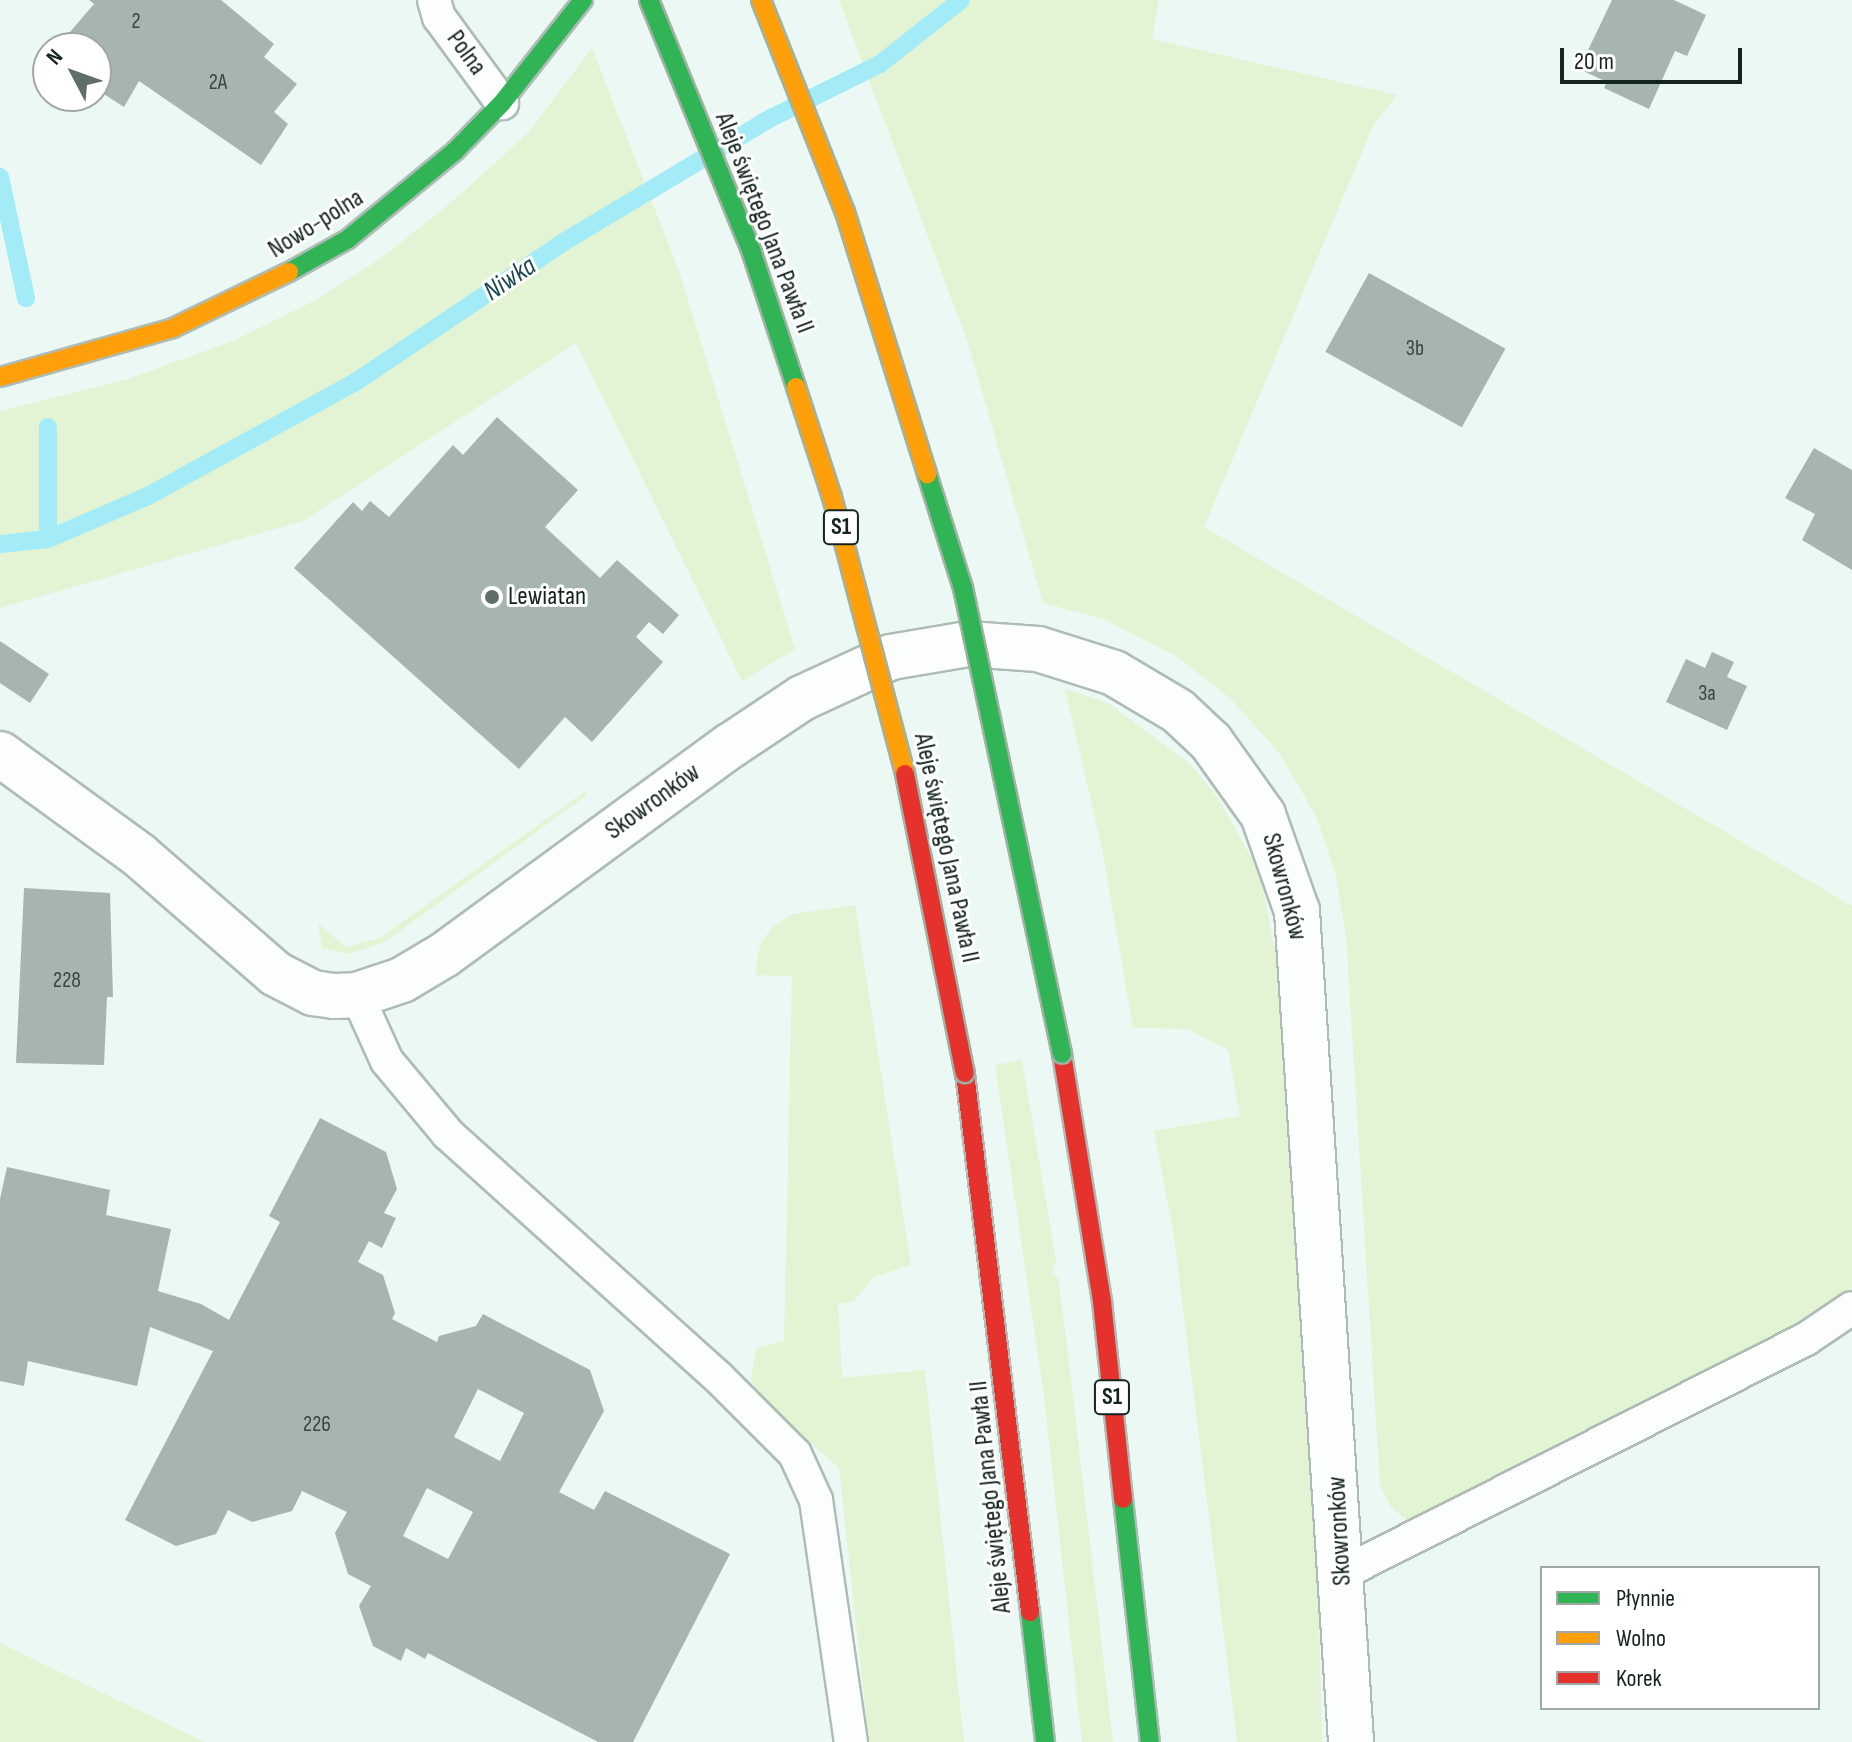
<!DOCTYPE html>
<meta charset="utf-8">
<style>
body{margin:0}
#map{position:relative;width:1852px;height:1742px;overflow:hidden;background:#ebf8f3;font-family:"Sofia Sans Condensed",sans-serif}
div>[style]{position:absolute}
.green>*{inset:0;background:#e2f4d4}
.stream>*{height:18px;margin:-9px;padding:0 9px;transform-origin:9px;border-radius:9px;background:#a2ebf7}
.building>*{inset:0;background:#a6b4b2;transform-origin:0 0}
.roads{filter:drop-shadow(2px 0 #aebcb6) drop-shadow(-2px 0 #aebcb6) drop-shadow(0 2px #aebcb6) drop-shadow(0 -2px #aebcb6)}
.lane>*{height:32px;margin:-16px;padding:0 16px;transform-origin:16px;border-radius:16px;background:#fcfefd}
.street>*{height:44px;margin:-22px;padding:0 22px;transform-origin:22px;border-radius:22px;background:#fcfefd}
.fast>*{height:18px;margin:-9px;padding:0 9px;transform-origin:9px;border-radius:9px;background:#30b455}
.slow>*{height:18px;margin:-9px;padding:0 9px;transform-origin:9px;border-radius:9px;background:#ff9f0a}
.jam>*{height:18px;margin:-9px;padding:0 9px;transform-origin:9px;border-radius:9px;background:#e5322d}
.bridges{filter:drop-shadow(2px 0 #9fb2a4) drop-shadow(-2px 0 #9fb2a4) drop-shadow(0 2px #9fb2a4) drop-shadow(0 -2px #9fb2a4)}
.fast-bridge>*{height:18px;margin:-9px;padding:0 9px;transform-origin:9px;border-radius:9px;background:#30b455}
.slow-bridge>*{height:18px;margin:-9px;padding:0 9px;transform-origin:9px;border-radius:9px;background:#ff9f0a}
.jam-bridge>*{height:18px;margin:-9px;padding:0 9px;transform-origin:9px;border-radius:9px;background:#e5322d}
.dots>*{width:22px;height:22px;translate:-50% -50%;box-sizing:border-box;border:4px solid #fff;border-radius:50%}
span{translate:-50% -50%;white-space:nowrap;text-align:center;line-height:1.15;-webkit-text-stroke:6px #fff;paint-order:stroke}
.number-label{font-size:22px;color:#384742}
.number-label span{-webkit-text-stroke-width:0}
.shield-label span{padding:2px 6px;background:#fff;border:2px solid;border-radius:6px;-webkit-text-stroke-width:0}
.shield-label{font-size:24px;color:#13231d;font-weight:700}
.street-label{font-size:26px;color:#13231d}
.poi-label{font-size:26px;color:#13231d}
.left{translate:0 -50%;text-align:left}
.water-label{font-size:28px;color:#1c4851;font-style:italic}
.legend{position:absolute;left:1540px;top:1566px;width:280px;height:144px;box-sizing:border-box;background:#fff;border:2px solid #a1a7a5;margin:0;padding:10px 14px;list-style:none;font-size:24px;color:#13231d}
.legend li{display:flex;align-items:center;gap:16px;height:40px}
.legend b{width:40px;border:2px solid #a1a7a5}
.north{position:absolute;left:32px;top:32px;width:80px;height:80px;box-sizing:border-box;background:#fff;border:2px solid #a1a7a5;border-radius:50%;rotate:311deg;font-size:22px;font-weight:700;line-height:32px;text-align:center;color:#13231d}
.north::after{content:'';display:block;margin:auto;width:28px;height:36px;background:#5f6e68;clip-path:polygon(50% 0,100% 100%,50% 72%,0 100%)}
.scale{position:absolute;left:1560px;top:48px;width:182px;height:36px;box-sizing:border-box;border:4px solid #13231d;border-top:0;padding-left:10px;font-size:24px;line-height:28px;white-space:nowrap;color:#13231d;-webkit-text-stroke:6px #fff;paint-order:stroke}
</style>
<div id="map">
<div class="green">
<div style="clip-path:polygon(839px 0,1159px 0,1152px 39px,1397px 95px,1373px 126px,1204px 527px,1852px 906px,1852px 1288px,1812px 1315px,1503px 1473px,1446px 1508px,1407px 1520px,1391px 1507px,1380px 1485px,1346px 936px,1335px 872px,1316px 816px,1280px 754px,1231px 699px,1176px 656px,1104px 619px,1043px 603px,968px 343px)"></div>
<div style="clip-path:polygon(592px 48px,679px 271px,795px 649px,742px 681px,576px 343px,303px 521px,0 608px,0 411px,128px 379px,233px 341px,316px 300px,383px 257px,454px 200px,529px 132px)"></div>
<div style="clip-path:polygon(1065px 689px,1108px 703px,1191px 765px,1218px 798px,1260px 873px,1277px 962px,1318px 1573px,1322px 1742px,1237px 1742px,1173px 1230px,1154px 1131px,1240px 1116px,1228px 1050px,1188px 1029px,1133px 1028px,1102px 848px)"></div>
<div style="clip-path:polygon(584px 792px,587px 795px,385px 942px,350px 954px,322px 948px,318px 923px,346px 947px,380px 938px)"></div>
<div style="clip-path:polygon(855px 905px,911px 1265px,874px 1277px,853px 1302px,838px 1303px,842px 1378px,925px 1370px,964px 1742px,869px 1742px,839px 1468px,760px 1397px,751px 1380px,756px 1348px,784px 1341px,792px 976px,755px 975px,760px 945px,771px 928px,793px 914px)"></div>
<div style="clip-path:polygon(1022px 1060px,1056px 1260px,1052px 1274px,1058px 1278px,1066px 1336px,1113px 1742px,1082px 1742px,1044px 1396px,995px 1065px)"></div>
<div style="clip-path:polygon(0 1643px,204px 1742px,0 1742px)"></div>
</div>
<div class="stream">
<div style="left:0;top:177px;width:124px;rotate:77.9deg"></div>
<div style="left:48px;top:539px;width:109px;rotate:-23.3deg"></div>
<div style="left:148px;top:496px;width:239px;rotate:-28.8deg"></div>
<div style="left:357px;top:381px;width:247px;rotate:-33.9deg"></div>
<div style="left:562px;top:243px;width:244px;rotate:-30.9deg"></div>
<div style="left:771px;top:118px;width:122px;rotate:-26.4deg"></div>
<div style="left:880px;top:64px;width:103px;rotate:-38.3deg"></div>
<div style="left:0;top:544px;width:48px;rotate:-5.9deg"></div>
<div style="left:48px;top:539px;width:112px;rotate:-90deg"></div>
</div>
<div class="building">
<div style="clip-path:polygon(89px 0,221px 0,274px 44px,264px 57px,297px 84px,274px 112px,288px 124px,261px 165px,139px 81px,124px 107px,96px 89px,96px 48px,77px 48px,64px 39px,94px 4px)"></div>
<div style="clip-path:polygon(1612px 0,1674px 0,1706px 15px,1687px 56px,1675px 51px,1649px 109px,1604px 88px,1607px 82px,1579px 69px)"></div>
<div style="left:1369px;top:273px;width:156px;height:90px;rotate:29deg"></div>
<div style="clip-path:polygon(497px 417px,578px 490px,545px 527px,600px 578px,617px 560px,679px 615px,663px 634px,649px 622px,636px 637px,663px 662px,592px 742px,565px 717px,519px 769px,294px 568px,353px 502px,362px 511px,370px 501px,389px 517px,453px 445px,463px 455px)"></div>
<div style="clip-path:polygon(1814px 448px,1852px 470px,1852px 570px,1802px 540px,1815px 514px,1785px 498px)"></div>
<div style="clip-path:polygon(0 641px,49px 674px,30px 703px,0 683px)"></div>
<div style="clip-path:polygon(1712px 652px,1734px 662px,1727px 677px,1747px 686px,1727px 730px,1666px 702px,1686px 659px,1705px 668px)"></div>
<div style="clip-path:polygon(24px 888px,110px 893px,113px 997px,107px 997px,104px 1065px,16px 1063px)"></div>
<div style="clip-path:polygon(evenodd,320px 1118px,386px 1152px,397px 1189px,384px 1213px,396px 1218px,382px 1248px,369px 1241px,358px 1262px,383px 1275px,395px 1313px,392px 1319px,437px 1342px,439px 1336px,476px 1326px,483px 1314px,590px 1370px,604px 1411px,559px 1492px,594px 1510px,605px 1491px,730px 1554px,633px 1742px,598px 1742px,428px 1653px,425px 1659px,406px 1648px,401px 1661px,373px 1646px,359px 1606px,371px 1586px,348px 1574px,335px 1533px,347px 1512px,302px 1491px,292px 1511px,252px 1522px,228px 1510px,216px 1534px,176px 1546px,125px 1520px,213px 1351px,150px 1327px,137px 1386px,28px 1361px,24px 1386px,0 1381px,0 1199px,7px 1167px,110px 1190px,106px 1215px,171px 1229px,158px 1291px,201px 1304px,229px 1320px,280px 1222px,269px 1216px,320px 1118px,478px 1389px,524px 1413px,500px 1461px,454px 1437px,478px 1389px,320px 1118px,427px 1488px,473px 1512px,448px 1559px,403px 1536px,427px 1488px)"></div>
</div>
<div class="roads">
<div class="lane">
<div style="left:434px;top:0;width:18px;rotate:74deg"></div>
<div style="left:439px;top:17px;width:107px;rotate:53.8deg"></div>
<div style="left:357px;top:995px;width:72px;rotate:65.6deg"></div>
<div style="left:387px;top:1061px;width:95px;rotate:50.1deg"></div>
<div style="left:448px;top:1134px;width:362px;rotate:42deg"></div>
<div style="left:717px;top:1376px;width:110px;rotate:45deg"></div>
<div style="left:795px;top:1454px;width:51px;rotate:65.5deg"></div>
<div style="left:816px;top:1500px;width:245px;rotate:81.8deg"></div>
<div style="left:1343px;top:1573px;width:519px;rotate:-26.81deg"></div>
<div style="left:1806px;top:1339px;width:55px;rotate:-34deg"></div>
</div>
<div class="street">
<div style="left:0;top:754px;width:172px;rotate:36deg"></div>
<div style="left:139px;top:855px;width:181px;rotate:41deg"></div>
<div style="left:276px;top:974px;width:42px;rotate:27.2deg"></div>
<div style="left:313px;top:993px;width:21px;rotate:8deg"></div>
<div style="left:334px;top:996px;width:23px;rotate:-2deg"></div>
<div style="left:357px;top:995px;width:47px;rotate:-18.4deg"></div>
<div style="left:402px;top:980px;width:49px;rotate:-30.8deg"></div>
<div style="left:444px;top:955px;width:354px;rotate:-36.2deg"></div>
<div style="left:730px;top:746px;width:87px;rotate:-33.7deg"></div>
<div style="left:802px;top:698px;width:98px;rotate:-24.7deg"></div>
<div style="left:891px;top:657px;width:78px;rotate:-9.6deg"></div>
<div style="left:968px;top:644px;width:70px;rotate:4.1deg"></div>
<div style="left:1038px;top:649px;width:80px;rotate:17.5deg"></div>
<div style="left:1114px;top:673px;width:74px;rotate:30.7deg"></div>
<div style="left:1178px;top:711px;width:45px;rotate:43.2deg"></div>
<div style="left:1211px;top:742px;width:90px;rotate:54.5deg"></div>
<div style="left:1263px;top:815px;width:102px;rotate:70.5deg"></div>
<div style="left:1297px;top:911px;width:833px;rotate:86.28deg"></div>
</div>
<div class="fast">
<div style="left:289px;top:272px;width:68px;rotate:-29.2deg"></div>
<div style="left:348px;top:239px;width:139px;rotate:-39.4deg"></div>
<div style="left:455px;top:151px;width:67px;rotate:-45.6deg"></div>
<div style="left:502px;top:103px;width:131px;rotate:-51.8deg"></div>
<div style="left:1123px;top:1499px;width:244px;rotate:83.7deg"></div>
<div style="left:1030px;top:1612px;width:131px;rotate:83.4deg"></div>
</div>
<div class="slow">
<div style="left:0;top:377px;width:180px;rotate:-15.8deg"></div>
<div style="left:173px;top:328px;width:129px;rotate:-25.8deg"></div>
</div>
<div class="jam">
<div style="left:1062px;top:1054px;width:251px;rotate:80.8deg"></div>
<div style="left:1102px;top:1302px;width:198px;rotate:83.9deg"></div>
<div style="left:965px;top:1073px;width:543px;rotate:83.12deg"></div>
</div>
</div>
<div class="bridges">
<div class="fast-bridge">
<div style="left:649px;top:0;width:273px;rotate:67.8deg"></div>
<div style="left:752px;top:253px;width:141px;rotate:71.8deg"></div>
<div style="left:927px;top:474px;width:120px;rotate:72.5deg"></div>
<div style="left:963px;top:588px;width:476px;rotate:78deg"></div>
</div>
<div class="slow-bridge">
<div style="left:761px;top:0;width:228px;rotate:68.4deg"></div>
<div style="left:845px;top:212px;width:275px;rotate:72.6deg"></div>
<div style="left:796px;top:387px;width:116px;rotate:71.9deg"></div>
<div style="left:832px;top:497px;width:286px;rotate:75.2deg"></div>
</div>
<div class="jam-bridge">
<div style="left:905px;top:774px;width:305px;rotate:78.7deg"></div>
</div>
</div>
<div class="dots">
<div style="left:492px;top:597px;background:#5f6e68"></div>
</div>
<div class="number-label">
<span style="left:136px;top:22px">2</span>
<span style="left:218px;top:83px">2A</span>
<span style="left:1415px;top:349px">3b</span>
<span style="left:1707px;top:694px">3a</span>
<span style="left:67px;top:981px">228</span>
<span style="left:317px;top:1425px">226</span>
</div>
<div class="shield-label">
<span style="left:841px;top:527px">S1</span>
<span style="left:1112px;top:1397px">S1</span>
</div>
<div class="street-label">
<span style="left:466px;top:53px;rotate:54deg">Polna</span>
<span style="left:764px;top:223px;rotate:69deg">Aleje świętego Jana Pawła II</span>
<span style="left:316px;top:224px;rotate:-32deg">Nowo-polna</span>
<span style="left:653px;top:802px;rotate:-36deg">Skowronków</span>
<span style="left:946px;top:848px;rotate:78deg">Aleje świętego Jana Pawła II</span>
<span style="left:1284px;top:887px;rotate:75deg">Skowronków</span>
<span style="left:991px;top:1497px;rotate:-96deg">Aleje świętego Jana Pawła II</span>
<span style="left:1340px;top:1531px;rotate:-93deg">Skowronków</span>
</div>
<div class="poi-label">
<span class="left" style="left:508px;top:597px">Lewiatan</span>
</div>
<div class="water-label">
<span style="left:510px;top:279px;rotate:-34deg">Niwka</span>
</div>
<ul class="legend">
<li><b style="height:10px;background:#30b455"></b>Płynnie</li>
<li><b style="height:10px;background:#ff9f0a"></b>Wolno</li>
<li><b style="height:10px;background:#e5322d"></b>Korek</li>
</ul>
<div class="north">N</div>
<div class="scale">20 m</div>
</div>
